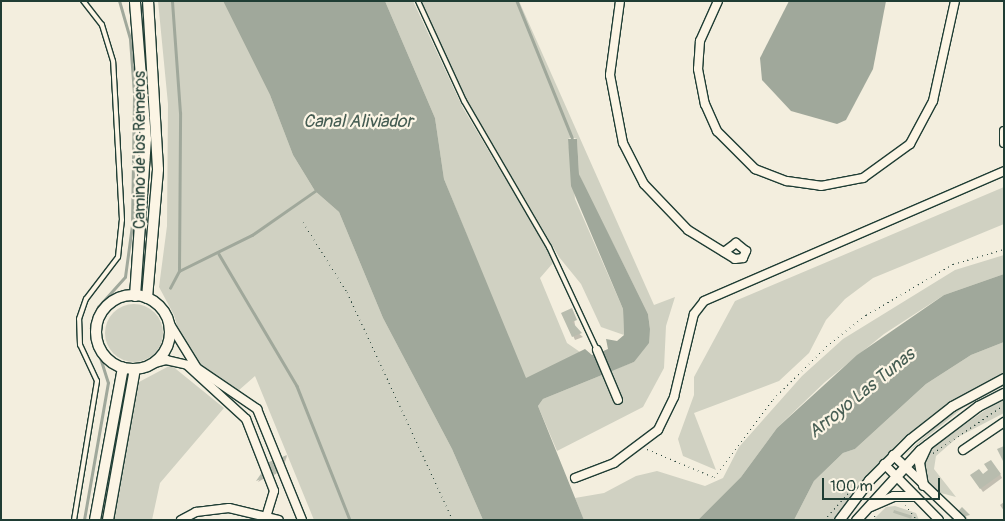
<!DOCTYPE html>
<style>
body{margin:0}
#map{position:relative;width:1005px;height:521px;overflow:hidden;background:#f3eede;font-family:Pangolin,sans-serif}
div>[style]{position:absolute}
.green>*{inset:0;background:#d0d1c2}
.round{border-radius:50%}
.water>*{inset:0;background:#a0a89b}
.shadow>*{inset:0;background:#0003}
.stream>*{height:2.5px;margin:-1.25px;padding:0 1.25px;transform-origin:1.25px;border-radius:1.25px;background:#a0a89b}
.building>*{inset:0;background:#b8bcae;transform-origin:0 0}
.path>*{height:1px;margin-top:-0.5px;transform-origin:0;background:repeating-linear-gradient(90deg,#1f3d34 0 1px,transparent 0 5px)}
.roads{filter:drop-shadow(1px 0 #1f3d34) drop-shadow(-1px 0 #1f3d34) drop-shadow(0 1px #1f3d34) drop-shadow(0 -1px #1f3d34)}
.service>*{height:4px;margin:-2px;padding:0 2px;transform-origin:2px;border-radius:2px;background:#fcf5e5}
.minor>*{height:8px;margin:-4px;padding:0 4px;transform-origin:4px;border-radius:4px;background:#fcf5e5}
.tertiary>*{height:9px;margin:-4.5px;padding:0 4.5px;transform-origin:4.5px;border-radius:4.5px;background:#fcf5e5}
.secondary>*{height:10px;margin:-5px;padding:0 5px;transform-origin:5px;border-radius:5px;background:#fcf5e5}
.secondary>.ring{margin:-5px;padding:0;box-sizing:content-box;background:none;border:10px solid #fcf5e5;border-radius:50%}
span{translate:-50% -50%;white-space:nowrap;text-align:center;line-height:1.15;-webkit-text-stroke:4.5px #fcf5e5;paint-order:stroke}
.street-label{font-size:16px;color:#1f3d34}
.water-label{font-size:18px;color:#465d53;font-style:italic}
.frame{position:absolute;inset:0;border:2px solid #1f3d34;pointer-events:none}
.scale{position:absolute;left:822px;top:478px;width:118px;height:22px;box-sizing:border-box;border:2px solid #1f3d34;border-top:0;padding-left:6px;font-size:15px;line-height:18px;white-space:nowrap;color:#1f3d34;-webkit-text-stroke:4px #fcf5e5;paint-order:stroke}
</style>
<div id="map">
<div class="green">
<div style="clip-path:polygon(158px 1px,223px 1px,270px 95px,293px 155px,315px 191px,339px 212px,383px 318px,452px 449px,483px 520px,314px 520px,255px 376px,238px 391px,198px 363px,181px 340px,174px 315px,159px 287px,167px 226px,168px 104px)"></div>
<div style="clip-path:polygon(385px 1px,413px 1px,463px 108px,548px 250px,553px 263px,540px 278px,567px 343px,580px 352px,531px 378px,525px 378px,513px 350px,444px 179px,435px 118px)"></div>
<div style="clip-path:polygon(421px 1px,519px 1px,654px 305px,675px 297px,666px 326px,664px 368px,643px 407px,557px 451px,538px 406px,543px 399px,602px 375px,614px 403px,621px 400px,610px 371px,634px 362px,650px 329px,648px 314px,585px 188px,579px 174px,577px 139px,572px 137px,568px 139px,575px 199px,623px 309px,624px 335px,601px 327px,581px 284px,559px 257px,465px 97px)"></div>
<div style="clip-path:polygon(1004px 187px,1004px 224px,873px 278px,845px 299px,826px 320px,809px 353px,779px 381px,694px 413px,716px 470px,683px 456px,678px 439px,694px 395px,694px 377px,735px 301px)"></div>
<div style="clip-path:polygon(1004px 255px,1004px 274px,944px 295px,884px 334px,825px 382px,777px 428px,741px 477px,698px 520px,584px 520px,575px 498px,604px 493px,636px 476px,657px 471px,705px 486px,723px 478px,739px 447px,802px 376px,843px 339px,955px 270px)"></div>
<div class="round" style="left:105px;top:304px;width:58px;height:58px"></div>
<div style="clip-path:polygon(1004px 342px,1004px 373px,932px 415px,899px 442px,834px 520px,794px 520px,814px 481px,843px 453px,855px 449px,926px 384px,971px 355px)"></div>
<div style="clip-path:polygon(171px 365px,224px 408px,160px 483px,152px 520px,112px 520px,139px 382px)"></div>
<div style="clip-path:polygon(1004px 381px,1004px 386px,963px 408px,902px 457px,960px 405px)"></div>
<div style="clip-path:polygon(1004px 397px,1004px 413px,958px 437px,936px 456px,934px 469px,956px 497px,937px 492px,925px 481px,923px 469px,931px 448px)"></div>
<div style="clip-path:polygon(895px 506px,916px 513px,919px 520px,873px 520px,886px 507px)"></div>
</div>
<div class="water">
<div style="clip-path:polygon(223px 1px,385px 1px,435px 118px,444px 179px,526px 378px,585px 349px,592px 355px,601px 352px,608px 349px,606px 339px,617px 341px,624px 335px,623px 309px,571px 186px,568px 139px,577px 139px,579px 174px,648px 314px,650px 329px,649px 343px,634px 362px,543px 399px,538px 406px,584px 520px,483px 520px,452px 449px,383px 318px,339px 212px,315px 191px,293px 155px,270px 95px)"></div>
<div style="clip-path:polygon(789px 1px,886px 1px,873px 69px,846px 120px,837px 124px,791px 111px,762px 80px,760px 58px)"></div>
<div style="clip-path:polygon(1004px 274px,1004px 342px,971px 355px,926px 384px,855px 449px,843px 453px,814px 481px,794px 520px,698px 520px,741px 477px,777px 428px,857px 355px,944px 295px)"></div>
</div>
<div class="shadow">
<div style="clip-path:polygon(563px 313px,573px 313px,576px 331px,583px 337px,575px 340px)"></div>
<div style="clip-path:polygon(287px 456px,283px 468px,258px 482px,269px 463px)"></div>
<div style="clip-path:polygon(1000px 474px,1002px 478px,983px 492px,974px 479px)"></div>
<div style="clip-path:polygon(1004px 502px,1004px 511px,1000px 505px)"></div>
<div style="clip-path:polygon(962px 509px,968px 520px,952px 520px)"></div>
</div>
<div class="stream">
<div style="left:517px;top:1px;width:147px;rotate:68deg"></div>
<div style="left:219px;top:254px;width:153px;rotate:59.4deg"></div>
<div style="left:297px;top:386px;width:144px;rotate:68.4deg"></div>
<div style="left:179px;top:271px;width:81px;rotate:-26.3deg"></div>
<div style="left:252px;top:235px;width:77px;rotate:-34.9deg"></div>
<div style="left:170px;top:288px;width:19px;rotate:-62deg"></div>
<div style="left:179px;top:271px;width:158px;rotate:-89.6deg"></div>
<div style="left:180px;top:113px;width:112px;rotate:-94.1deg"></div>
<div style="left:84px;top:520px;width:139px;rotate:-80.1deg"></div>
<div style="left:108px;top:383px;width:57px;rotate:-107.5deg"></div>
<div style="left:91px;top:329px;width:23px;rotate:-72deg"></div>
<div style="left:98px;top:307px;width:40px;rotate:-48deg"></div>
<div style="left:125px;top:277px;width:52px;rotate:-82.3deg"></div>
<div style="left:132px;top:225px;width:131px;rotate:-89.1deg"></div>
<div style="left:134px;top:94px;width:55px;rotate:-94.2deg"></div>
<div style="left:130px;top:39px;width:40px;rotate:-106deg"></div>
</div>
<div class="building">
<div style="clip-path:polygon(572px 308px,577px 320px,572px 322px,582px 333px,572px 337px,561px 313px)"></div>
<div style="clip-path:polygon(1004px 446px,1004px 463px,997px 449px)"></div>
<div style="clip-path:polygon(287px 455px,276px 474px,256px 481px,269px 462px)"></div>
<div style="clip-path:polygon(991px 460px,1001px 474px,980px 489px,970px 475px,979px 469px,983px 474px,988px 470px,984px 464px)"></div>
<div style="clip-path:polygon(962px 507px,970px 515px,950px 520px)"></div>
<div style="left:894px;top:510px;width:19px;height:3px;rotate:18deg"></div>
</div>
<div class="path">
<div style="left:303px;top:222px;width:83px;rotate:57.8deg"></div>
<div style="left:347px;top:292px;width:251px;rotate:65.1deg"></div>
<div style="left:647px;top:449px;width:73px;rotate:22.7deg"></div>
<div style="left:714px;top:477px;width:98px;rotate:-52.9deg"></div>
<div style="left:773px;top:399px;width:80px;rotate:-44.5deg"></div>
<div style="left:830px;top:343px;width:46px;rotate:-37.9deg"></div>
<div style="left:866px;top:315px;width:101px;rotate:-30.4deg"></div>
<div style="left:953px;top:264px;width:53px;rotate:-16.4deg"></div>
<div style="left:933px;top:453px;width:86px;rotate:-34.1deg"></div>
<div style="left:905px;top:505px;width:19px;rotate:51deg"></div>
<div style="left:824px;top:520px;width:39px;rotate:-48deg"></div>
<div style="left:871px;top:520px;width:9px;rotate:-49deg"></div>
</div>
<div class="roads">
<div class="service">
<div style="left:418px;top:1px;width:110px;rotate:65.3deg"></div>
<div style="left:464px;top:101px;width:169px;rotate:59.8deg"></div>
<div style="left:549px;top:247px;width:114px;rotate:65deg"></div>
<div style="left:74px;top:520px;width:141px;rotate:-80.6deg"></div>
<div style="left:97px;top:381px;width:40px;rotate:-115deg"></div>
<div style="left:80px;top:345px;width:26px;rotate:-92deg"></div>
<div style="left:79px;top:319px;width:21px;rotate:-71deg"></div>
<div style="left:86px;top:299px;width:53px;rotate:-52.7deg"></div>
<div style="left:118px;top:257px;width:37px;rotate:-84deg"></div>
<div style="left:122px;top:220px;width:159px;rotate:-93.2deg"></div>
<div style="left:113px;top:61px;width:38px;rotate:-107deg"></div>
<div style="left:102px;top:25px;width:31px;rotate:-128deg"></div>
</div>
<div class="minor">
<div style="left:620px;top:1px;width:75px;rotate:97.7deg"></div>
<div style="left:610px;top:75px;width:69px;rotate:79.2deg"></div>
<div style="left:623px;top:143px;width:46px;rotate:62.9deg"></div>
<div style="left:644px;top:184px;width:64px;rotate:46.3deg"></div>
<div style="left:688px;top:230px;width:55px;rotate:31.7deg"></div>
<div style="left:735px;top:259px;width:8px;rotate:-7deg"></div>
<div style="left:743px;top:258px;width:8px;rotate:-67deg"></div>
<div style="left:746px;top:251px;width:13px;rotate:-141deg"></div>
<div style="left:736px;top:243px;width:15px;rotate:143deg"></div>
<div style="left:718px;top:1px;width:44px;rotate:114.2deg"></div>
<div style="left:700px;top:41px;width:28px;rotate:94deg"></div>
<div style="left:698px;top:69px;width:36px;rotate:79deg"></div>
<div style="left:705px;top:104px;width:30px;rotate:66deg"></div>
<div style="left:717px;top:131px;width:54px;rotate:45deg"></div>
<div style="left:755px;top:169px;width:34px;rotate:21deg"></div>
<div style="left:787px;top:181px;width:34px;rotate:8deg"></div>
<div style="left:821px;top:186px;width:43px;rotate:-10.8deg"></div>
<div style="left:863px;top:178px;width:58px;rotate:-35.9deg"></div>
<div style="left:910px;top:144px;width:49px;rotate:-61.9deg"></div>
<div style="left:933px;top:101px;width:102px;rotate:-77.6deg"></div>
<div style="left:1004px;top:131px;width:12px;rotate:90deg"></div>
<div style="left:168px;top:321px;width:55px;rotate:58.3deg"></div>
<div style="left:197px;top:368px;width:73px;rotate:34.3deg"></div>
<div style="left:257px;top:409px;width:120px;rotate:67.9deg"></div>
<div style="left:597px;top:350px;width:54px;rotate:67.2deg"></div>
<div style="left:152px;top:364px;width:15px;rotate:-16deg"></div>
<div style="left:166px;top:360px;width:22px;rotate:13deg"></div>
<div style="left:187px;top:365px;width:80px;rotate:42.5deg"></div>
<div style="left:246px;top:419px;width:77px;rotate:68.7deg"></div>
<div style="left:274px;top:491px;width:30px;rotate:107deg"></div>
<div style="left:963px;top:450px;width:50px;rotate:-34.3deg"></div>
<div style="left:893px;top:455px;width:94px;rotate:43.7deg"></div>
<div style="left:884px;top:464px;width:78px;rotate:45.5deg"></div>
<div style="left:575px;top:478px;width:42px;rotate:-21deg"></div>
<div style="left:614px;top:463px;width:55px;rotate:-36.9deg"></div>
<div style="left:658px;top:430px;width:37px;rotate:-64deg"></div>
<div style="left:674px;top:397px;width:85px;rotate:-76.5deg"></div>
<div style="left:694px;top:314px;width:16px;rotate:-52deg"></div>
<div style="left:704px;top:301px;width:327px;rotate:-23.4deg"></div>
<div style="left:181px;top:520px;width:17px;rotate:-28deg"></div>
<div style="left:196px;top:512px;width:33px;rotate:-7deg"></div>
<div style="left:229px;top:508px;width:51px;rotate:13.5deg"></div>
</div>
<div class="tertiary">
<div style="left:923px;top:485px;width:23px;rotate:-100deg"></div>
<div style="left:919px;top:462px;width:19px;rotate:-65deg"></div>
<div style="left:870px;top:506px;width:25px;rotate:-23deg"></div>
<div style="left:893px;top:496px;width:21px"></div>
<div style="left:839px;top:520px;width:50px;rotate:-53.1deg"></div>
<div style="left:869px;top:480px;width:58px;rotate:-45deg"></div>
<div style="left:910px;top:439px;width:53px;rotate:-38.2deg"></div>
<div style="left:952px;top:406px;width:59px;rotate:-28.3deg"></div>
<div style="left:856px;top:520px;width:95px;rotate:-47.6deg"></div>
<div style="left:920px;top:450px;width:73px;rotate:-37.2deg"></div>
<div style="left:978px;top:406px;width:29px;rotate:-27deg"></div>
</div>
<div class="secondary">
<div class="ring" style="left:96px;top:295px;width:64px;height:64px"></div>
<div style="left:135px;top:296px;width:157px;rotate:-86deg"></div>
<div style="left:146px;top:139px;width:138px;rotate:-94.6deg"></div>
<div style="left:147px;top:298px;width:129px;rotate:-85.1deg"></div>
<div style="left:158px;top:169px;width:168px;rotate:-93.4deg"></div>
<div style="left:95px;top:520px;width:155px;rotate:-79.6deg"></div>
<div style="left:108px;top:520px;width:153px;rotate:-79.9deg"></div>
</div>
</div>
<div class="street-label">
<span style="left:140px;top:150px;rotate:-90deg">Camino de los Remeros</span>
</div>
<div class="water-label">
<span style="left:358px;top:122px">Canal Aliviador</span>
<span style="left:862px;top:394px;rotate:-39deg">Arroyo Las Tunas</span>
</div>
<div class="frame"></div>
<div class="scale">100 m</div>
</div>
